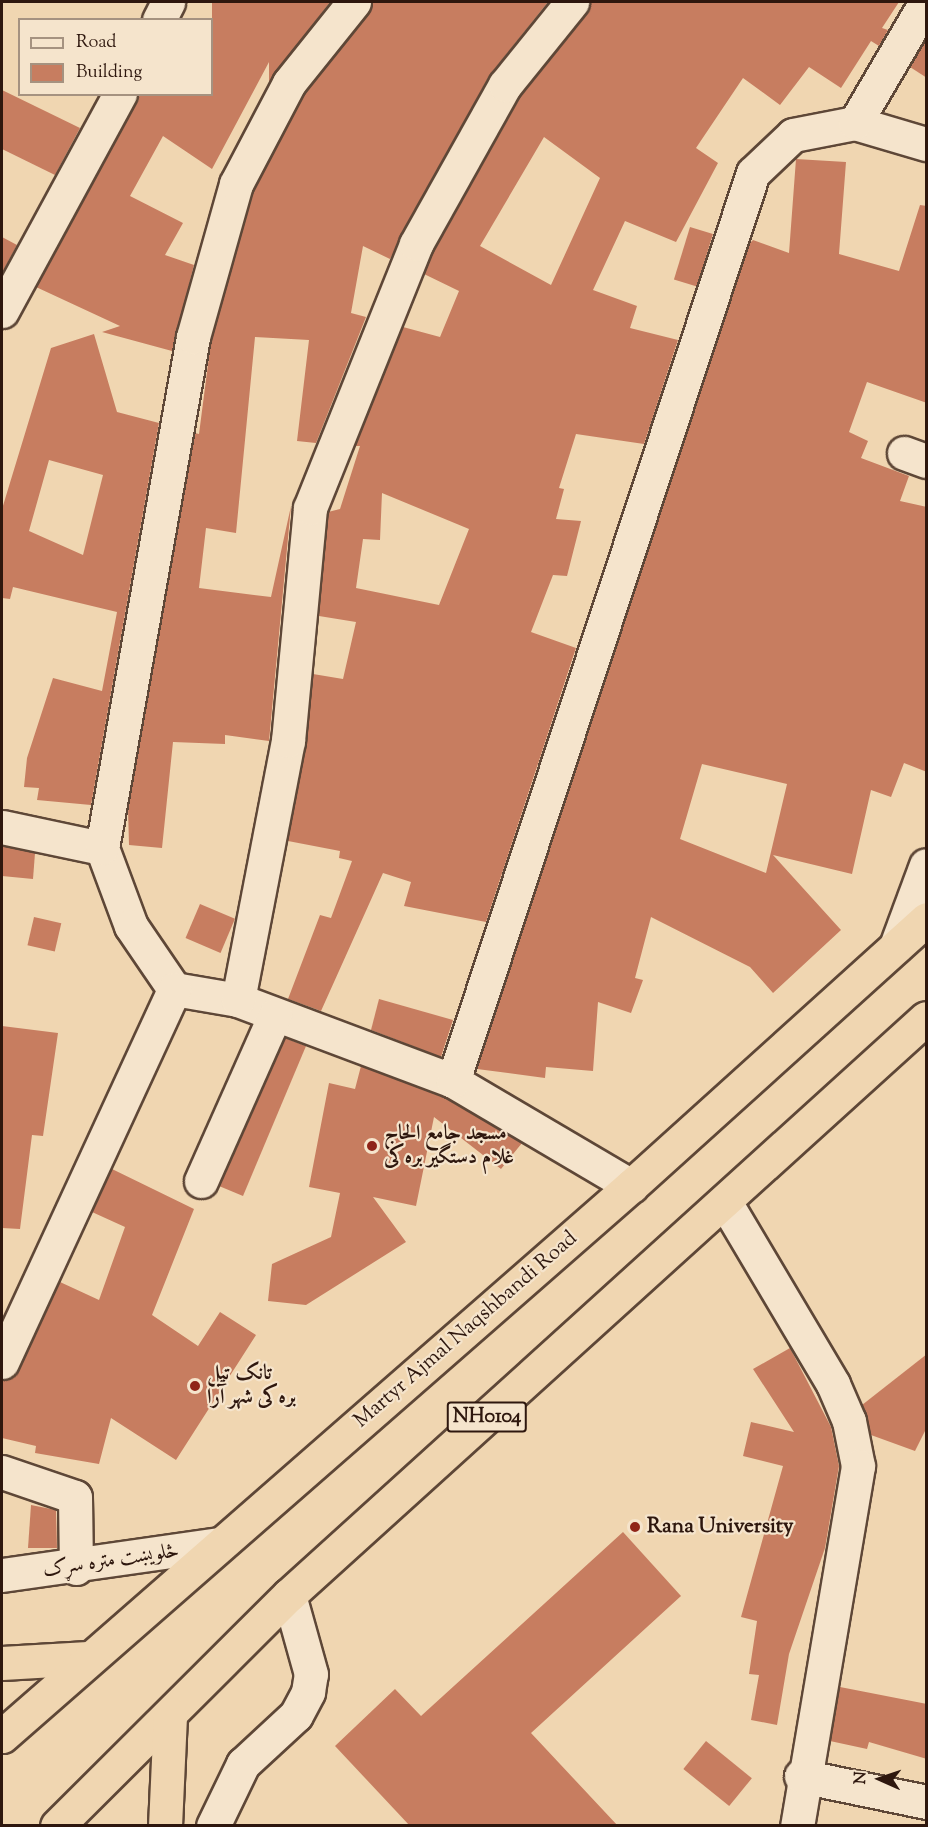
<!DOCTYPE html>
<meta charset="utf-8">
<style>
body{margin:0}
#map{position:relative;width:928px;height:1827px;overflow:hidden;background:#f0d6b1;font-family:"Sorts Mill Goudy",Amiri,serif}
div>[style]{position:absolute}
.building>*{inset:0;background:#c77d60;transform-origin:0 0}
.roads{filter:drop-shadow(2px 0 #5e4737) drop-shadow(-2px 0 #5e4737) drop-shadow(0 2px #5e4737) drop-shadow(0 -2px #5e4737)}
.minor>*{height:33px;margin:-16.5px;padding:0 16.5px;transform-origin:16.5px;border-radius:16.5px;background:#f5e4cc}
.highway>*{height:33px;margin:-16.5px;padding:0 16.5px;transform-origin:16.5px;border-radius:16.5px;background:#f0d6b1}
.dots>*{width:16px;height:16px;translate:-50% -50%;box-sizing:border-box;border:3px solid #f5e4cc;border-radius:50%}
span{translate:-50% -50%;white-space:nowrap;text-align:center;line-height:1.15;-webkit-text-stroke:4.5px #f5e4cc;paint-order:stroke}
.shield-label span{padding:2px 4px;background:#f5e4cc;border:2px solid;border-radius:4px;-webkit-text-stroke-width:0}
.shield-label{font-size:20px;color:#2e170e;font-weight:700}
.poi-label{font-size:21px;color:#2e170e;font-weight:700}
.left{translate:0 -50%;text-align:left}
.street-label{font-size:21px;color:#2e170e}
.frame{position:absolute;inset:0;border:3px solid #2e170e;pointer-events:none}
.legend{position:absolute;left:18px;top:18px;width:195px;height:78px;box-sizing:border-box;background:#f5e4cc;border:2px solid #a59280;margin:0;padding:8px 10px;list-style:none;font-size:18px;color:#2e170e}
.legend li{display:flex;align-items:center;gap:12px;height:30px}
.legend b{width:30px;border:2px solid #a59280}
.north{position:absolute;left:850px;top:1749px;width:60px;height:60px;-webkit-text-stroke:4px #f5e4cc;paint-order:stroke;rotate:273deg;font-size:16px;font-weight:700;line-height:24px;text-align:center;color:#2e170e}
.north::after{content:'';display:block;margin:auto;width:21px;height:27px;background:#2e170e;clip-path:polygon(50% 0,100% 100%,50% 72%,0 100%)}
</style>
<div id="map">
<div class="building">
<div style="clip-path:polygon(212px 2px,330px 2px,269px 82px,269px 62px,212px 169px,163px 136px,130px 196px,183px 223px,165px 255px,194px 265px,172px 351px,102px 332px,120px 326px,36px 287px,139px 94px,212px 94px)"></div>
<div style="clip-path:polygon(372px 2px,548px 2px,489px 76px,390px 259px,363px 246px,351px 313px,366px 317px,316px 443px,297px 441px,309px 340px,255px 337px,236px 533px,206px 528px,199px 588px,271px 597px,291px 506px,269px 741px,225px 735px,225px 744px,173px 742px,162px 848px,129px 845px,128px 808px,195px 433px,199px 434px,211px 341px,254px 191px,305px 93px,369px 14px)"></div>
<div style="clip-path:polygon(evenodd,590px 2px,899px 2px,882px 28px,888px 30px,879px 46px,871px 41px,841px 88px,809px 67px,780px 105px,743px 78px,696px 148px,718px 163px,676px 242px,625px 221px,593px 290px,637px 306px,630px 328px,678px 340px,644px 444px,576px 434px,559px 488px,564px 489px,556px 519px,581px 521px,567px 576px,553px 575px,531px 632px,576px 648px,486px 922px,404px 906px,411px 882px,383px 873px,321px 1011px,288px 999px,320px 915px,331px 918px,352px 861px,339px 858px,340px 851px,288px 841px,313px 674px,343px 679px,356px 622px,319px 616px,328px 512px,340px 509px,360px 446px,355px 446px,403px 327px,440px 337px,459px 291px,424px 274px,433px 252px,521px 96px,587px 14px,590px 2px,544px 137px,600px 178px,551px 285px,480px 246px,544px 137px,590px 2px,382px 493px,469px 529px,439px 605px,356px 588px,363px 539px,380px 540px,382px 493px)"></div>
<div style="clip-path:polygon(925px 41px,927px 42px,927px 78px,910px 67px)"></div>
<div style="clip-path:polygon(2px 90px,80px 128px,55px 175px,2px 149px)"></div>
<div style="clip-path:polygon(evenodd,796px 159px,846px 162px,839px 254px,899px 271px,920px 205px,927px 206px,927px 403px,867px 382px,849px 432px,868px 441px,861px 458px,909px 476px,900px 501px,927px 507px,927px 772px,904px 763px,891px 797px,871px 790px,852px 874px,773px 855px,841px 930px,773px 993px,750px 967px,651px 917px,635px 978px,643px 980px,631px 1013px,598px 1002px,593px 1071px,546px 1067px,545px 1078px,477px 1069px,749px 244px,753px 240px,789px 253px,796px 159px,702px 764px,787px 784px,766px 873px,680px 839px,702px 764px)"></div>
<div style="left:690px;top:227px;width:24px;height:55px;rotate:17deg"></div>
<div style="clip-path:polygon(2px 237px,17px 245px,3px 271px,2px 270px)"></div>
<div style="clip-path:polygon(evenodd,94px 334px,117px 412px,159px 423px,91px 805px,37px 800px,39px 788px,24px 787px,27px 758px,53px 678px,102px 691px,117px 612px,13px 587px,10px 599px,2px 598px,2px 509px,51px 348px,94px 334px,49px 460px,103px 475px,83px 555px,29px 531px,49px 460px)"></div>
<div style="clip-path:polygon(2px 846px,35px 853px,33px 879px,2px 876px)"></div>
<div style="left:200px;top:904px;width:38px;height:37px;rotate:23deg"></div>
<div style="left:34px;top:917px;width:28px;height:29px;rotate:13deg"></div>
<div style="clip-path:polygon(379px 999px,453px 1020px,441px 1057px,371px 1030px)"></div>
<div style="clip-path:polygon(2px 1026px,58px 1033px,43px 1136px,32px 1135px,20px 1229px,2px 1228px)"></div>
<div style="clip-path:polygon(285px 1038px,306px 1046px,243px 1196px,219px 1186px)"></div>
<div style="clip-path:polygon(361px 1066px,445px 1098px,522px 1143px,501px 1169px,434px 1117px,416px 1206px,373px 1197px,406px 1242px,306px 1305px,268px 1301px,272px 1264px,331px 1237px,340px 1193px,309px 1187px,329px 1083px,355px 1089px)"></div>
<div style="clip-path:polygon(112px 1169px,194px 1209px,152px 1315px,198px 1346px,220px 1312px,256px 1335px,176px 1460px,111px 1418px,99px 1464px,35px 1453px,36px 1446px,2px 1438px,2px 1381px,19px 1370px,60px 1282px,99px 1300px,125px 1227px,92px 1212px)"></div>
<div style="clip-path:polygon(790px 1348px,831px 1427px,839px 1466px,825px 1548px,789px 1654px,777px 1725px,751px 1720px,759px 1675px,749px 1674px,757px 1621px,741px 1617px,783px 1466px,743px 1456px,751px 1422px,794px 1432px,753px 1369px)"></div>
<div style="clip-path:polygon(927px 1354px,927px 1427px,915px 1451px,871px 1435px,862px 1405px)"></div>
<div style="clip-path:polygon(31px 1505px,56px 1510px,57px 1548px,28px 1548px)"></div>
<div style="clip-path:polygon(623px 1532px,681px 1596px,531px 1733px,618px 1826px,410px 1826px,335px 1746px,395px 1689px,421px 1716px)"></div>
<div style="clip-path:polygon(840px 1687px,927px 1704px,927px 1759px,869px 1742px,867px 1749px,830px 1741px)"></div>
<div style="left:706px;top:1741px;width:59px;height:36px;rotate:39deg"></div>
</div>
<div class="roads">
<div class="minor">
<div style="left:159px;top:20px;width:20px;rotate:-63deg"></div>
<div style="left:855px;top:123px;width:74px;rotate:16.5deg"></div>
<div style="left:2px;top:311px;width:247px;rotate:-61.5deg"></div>
<div style="left:904px;top:453px;width:23px;rotate:20deg"></div>
<div style="left:2px;top:827px;width:102px;rotate:11.9deg"></div>
<div style="left:102px;top:848px;width:83px;rotate:69.6deg"></div>
<div style="left:131px;top:926px;width:76px;rotate:55.7deg"></div>
<div style="left:174px;top:989px;width:65px;rotate:9.8deg"></div>
<div style="left:238px;top:1000px;width:230px;rotate:20.6deg"></div>
<div style="left:453px;top:1081px;width:207px;rotate:30.5deg"></div>
<div style="left:102px;top:848px;width:519px;rotate:-79.9deg"></div>
<div style="left:193px;top:337px;width:159px;rotate:-74.3deg"></div>
<div style="left:236px;top:184px;width:114px;rotate:-62.3deg"></div>
<div style="left:289px;top:83px;width:104px;rotate:-51.3deg"></div>
<div style="left:896px;top:946px;width:86px;rotate:-69.7deg"></div>
<div style="left:238px;top:1000px;width:264px;rotate:-79.1deg"></div>
<div style="left:288px;top:741px;width:234px;rotate:-84.6deg"></div>
<div style="left:310px;top:508px;width:284px;rotate:-68.1deg"></div>
<div style="left:416px;top:244px;width:182px;rotate:-60.8deg"></div>
<div style="left:505px;top:85px;width:107px;rotate:-51.1deg"></div>
<div style="left:453px;top:1081px;width:956px;rotate:-71.72deg"></div>
<div style="left:753px;top:173px;width:55px;rotate:-43.5deg"></div>
<div style="left:793px;top:135px;width:63px;rotate:-11deg"></div>
<div style="left:855px;top:123px;width:140px;rotate:-59.6deg"></div>
<div style="left:201px;top:1181px;width:182px;rotate:-66deg"></div>
<div style="left:725px;top:1202px;width:212px;rotate:59.3deg"></div>
<div style="left:833px;top:1384px;width:40px;rotate:66.6deg"></div>
<div style="left:849px;top:1421px;width:46px;rotate:78.7deg"></div>
<div style="left:858px;top:1466px;width:365px;rotate:99.6deg"></div>
<div style="left:2px;top:1362px;width:411px;rotate:-65.2deg"></div>
<div style="left:2px;top:1472px;width:77px;rotate:18.9deg"></div>
<div style="left:75px;top:1497px;width:71px;rotate:89.2deg"></div>
<div style="left:2px;top:1575px;width:219px;rotate:-8.1deg"></div>
<div style="left:801px;top:1776px;width:128px;rotate:11.7deg"></div>
<div style="left:213px;top:1826px;width:69px;rotate:-64.2deg"></div>
<div style="left:243px;top:1764px;width:72px;rotate:-42.8deg"></div>
<div style="left:296px;top:1715px;width:26px;rotate:-62deg"></div>
<div style="left:308px;top:1692px;width:18px;rotate:-81deg"></div>
<div style="left:311px;top:1674px;width:82px;rotate:-105.6deg"></div>
</div>
<div class="highway">
<div style="left:2px;top:1663px;width:86px;rotate:-3.3deg"></div>
<div style="left:2px;top:1736px;width:836px;rotate:-41.17deg"></div>
<div style="left:631px;top:1186px;width:398px;rotate:-42.1deg"></div>
<div style="left:57px;top:1826px;width:327px;rotate:-44.9deg"></div>
<div style="left:289px;top:1595px;width:859px;rotate:-42.17deg"></div>
<div style="left:165px;top:1826px;width:112px;rotate:-87.4deg"></div>
</div>
</div>
<div class="dots">
<div style="left:372px;top:1146px;background:#8f2418"></div>
<div style="left:195px;top:1386px;background:#8f2418"></div>
<div style="left:635px;top:1527px;background:#8f2418"></div>
</div>
<div class="shield-label">
<span style="left:487px;top:1417px">NH0104</span>
</div>
<div class="poi-label">
<span class="left" style="left:384px;top:1146px">مسجد جامع الحاج<br>غلام دستگیر بره‌کی</span>
<span class="left" style="left:207px;top:1386px">تانک تیل<br>بره‌کی شهر آرا</span>
<span class="left" style="left:647px;top:1527px">Rana University</span>
</div>
<div class="street-label">
<span style="left:466px;top:1330px;rotate:-41deg">Martyr Ajmal Naqshbandi Road</span>
<span style="left:111px;top:1561px;rotate:-8deg">څلویښت متره سړک</span>
</div>
<div class="frame"></div>
<ul class="legend">
<li><b style="height:8px;background:#f5e4cc"></b>Road</li>
<li><b style="height:16px;background:#c77d60"></b>Building</li>
</ul>
<div class="north">N</div>
</div>
